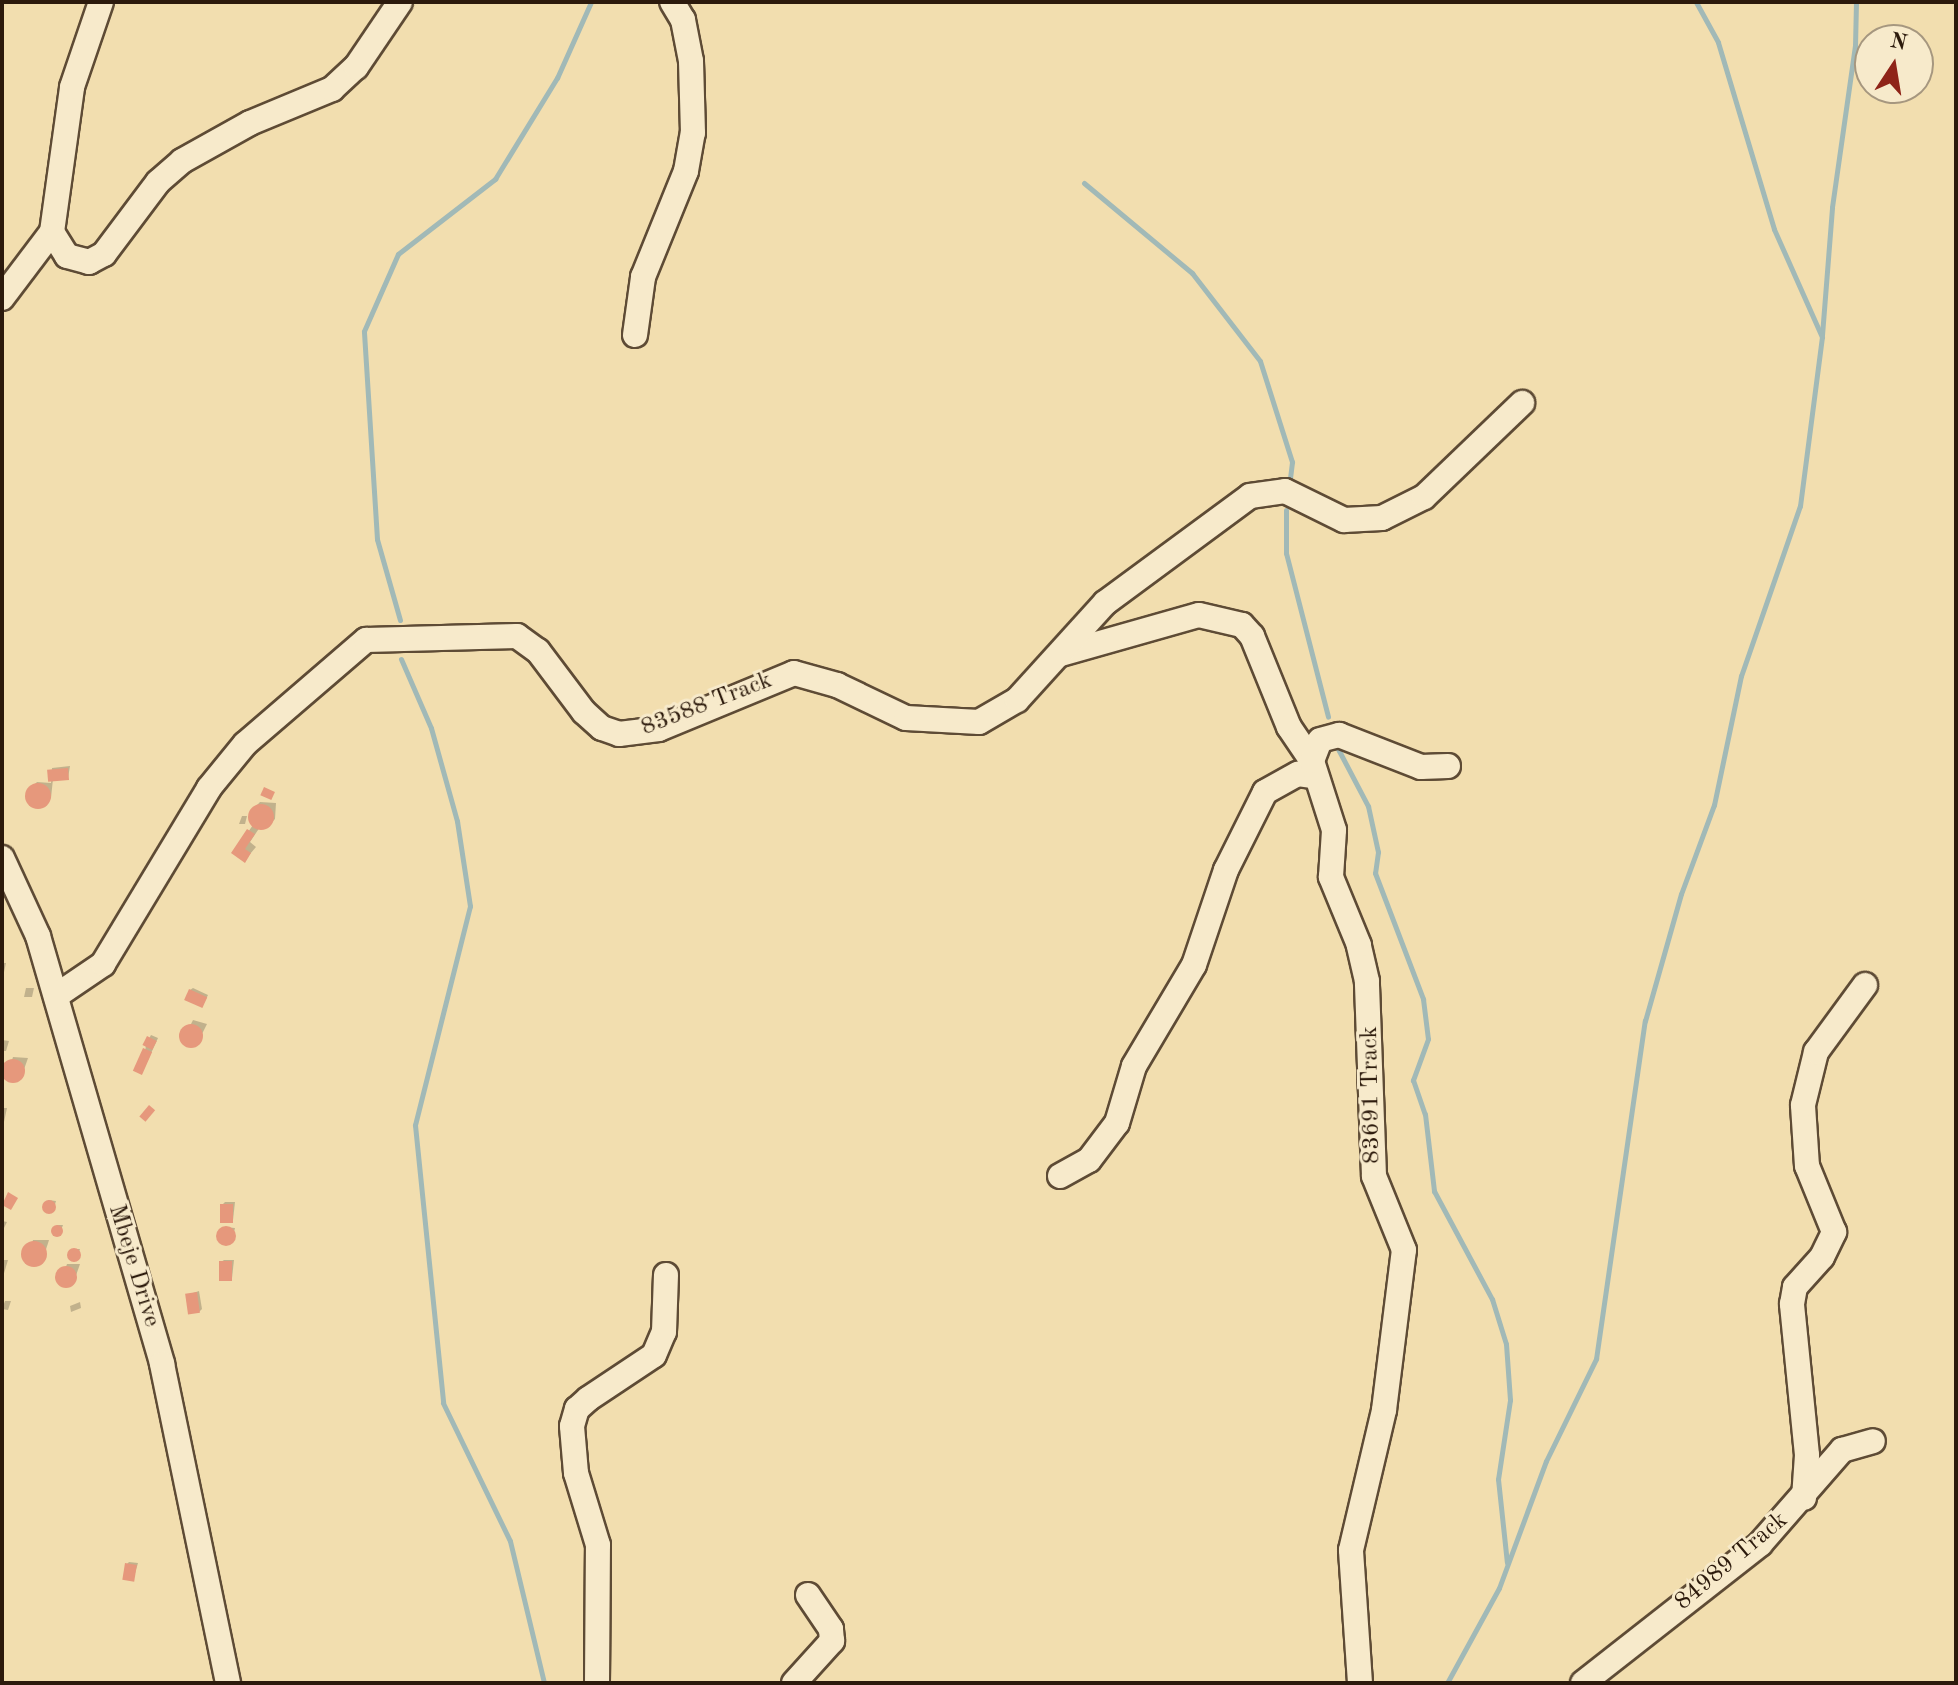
<!DOCTYPE html>
<style>
body{margin:0}
#map{position:relative;width:1958px;height:1685px;overflow:hidden;background:#f2deaf;font-family:"Old Standard TT",serif}
div>[style]{position:absolute}
.shadow>*{inset:0;background:#0003}
.stream>*{height:5px;margin:-2.5px;padding:0 2.5px;transform-origin:2.5px;border-radius:2.5px;background:#a1b9b7}
.building>*{inset:0;background:#e6987c;transform-origin:0 0}
.round{border-radius:50%}
.roads{filter:drop-shadow(2px 0 #5e4b35) drop-shadow(-2px 0 #5e4b35) drop-shadow(0 2px #5e4b35) drop-shadow(0 -2px #5e4b35)}
.minor>*{height:24px;margin:-12px;padding:0 12px;transform-origin:12px;border-radius:12px;background:#f7eacb}
span{translate:-50% -50%;white-space:nowrap;text-align:center;line-height:1.15;-webkit-text-stroke:6px #f7eacb;paint-order:stroke}
.street-label{font-size:24px;color:#2c1a0c}
.frame{position:absolute;inset:0;border:4px solid #2c1a0c;pointer-events:none}
.north{position:absolute;left:1854px;top:24px;width:80px;height:80px;box-sizing:border-box;background:#f7eacb;border:2px solid #a6977f;border-radius:50%;rotate:12deg;font-size:22px;font-weight:700;line-height:32px;text-align:center;color:#2c1a0c}
.north::after{content:'';display:block;margin:auto;width:28px;height:36px;background:#8f2418;clip-path:polygon(50% 0,100% 100%,50% 72%,0 100%)}
</style>
<div id="map">
<div class="shadow">
<div style="clip-path:polygon(70px 766px,68px 778px,53px 779px,51px 798px,45px 804px,30px 803px,31px 788px,37px 782px,51px 783px,52px 768px)"></div>
<div style="clip-path:polygon(260px 802px,276px 803px,275px 819px,269px 825px,254px 824px,260px 827px,250px 842px,256px 847px,245px 860px,234px 852px,253px 825px,254px 808px)"></div>
<div style="clip-path:polygon(247px 816px,245px 824px,239px 824px,242px 816px)"></div>
<div style="clip-path:polygon(2px 963px,6px 963px,2px 981px)"></div>
<div style="clip-path:polygon(34px 988px,32px 997px,24px 997px,26px 988px)"></div>
<div style="clip-path:polygon(193px 988px,208px 995px,204px 1003px,190px 990px)"></div>
<div style="clip-path:polygon(193px 1020px,207px 1024px,197px 1044px,183px 1040px)"></div>
<div style="clip-path:polygon(151px 1035px,158px 1038px,143px 1071px,146px 1044px)"></div>
<div style="clip-path:polygon(2px 1040px,9px 1041px,6px 1051px,2px 1051px)"></div>
<div style="clip-path:polygon(13px 1057px,28px 1058px,21px 1078px,6px 1078px)"></div>
<div style="clip-path:polygon(2px 1108px,7px 1108px,4px 1122px,2px 1122px)"></div>
<div style="clip-path:polygon(56px 1201px,53px 1211px,45px 1210px,48px 1200px)"></div>
<div style="clip-path:polygon(225px 1202px,235px 1202px,233px 1220px,222px 1205px)"></div>
<div style="clip-path:polygon(2px 1221px,7px 1222px,2px 1232px)"></div>
<div style="clip-path:polygon(63px 1225px,60px 1233px,54px 1233px,57px 1225px)"></div>
<div style="clip-path:polygon(224px 1227px,235px 1228px,232px 1241px,220px 1241px)"></div>
<div style="clip-path:polygon(33px 1240px,49px 1240px,42px 1262px,26px 1261px)"></div>
<div style="clip-path:polygon(80px 1249px,77px 1258px,71px 1258px,73px 1249px)"></div>
<div style="clip-path:polygon(2px 1260px,8px 1260px,2px 1280px)"></div>
<div style="clip-path:polygon(224px 1260px,234px 1260px,232px 1278px,221px 1262px)"></div>
<div style="clip-path:polygon(67px 1264px,80px 1264px,73px 1284px,60px 1283px)"></div>
<div style="clip-path:polygon(199px 1291px,202px 1309px,199px 1312px,187px 1295px)"></div>
<div style="clip-path:polygon(11px 1301px,8px 1310px,2px 1309px,5px 1301px)"></div>
<div style="clip-path:polygon(80px 1302px,81px 1308px,71px 1312px,70px 1306px)"></div>
<div style="clip-path:polygon(129px 1562px,138px 1563px,133px 1580px,127px 1564px)"></div>
</div>
<div class="stream">
<div style="left:1084px;top:183px;width:141px;rotate:39.8deg"></div>
<div style="left:1192px;top:273px;width:111px;rotate:52.3deg"></div>
<div style="left:1260px;top:361px;width:106px;rotate:72.4deg"></div>
<div style="left:1292px;top:462px;width:24px;rotate:97deg"></div>
<div style="left:1822px;top:335px;width:128px;rotate:-85.5deg"></div>
<div style="left:1832px;top:207px;width:163px;rotate:-81.9deg"></div>
<div style="left:1855px;top:46px;width:44px;rotate:-88.7deg"></div>
<div style="left:1286px;top:510px;width:43px;rotate:90deg"></div>
<div style="left:1286px;top:553px;width:169px;rotate:75.6deg"></div>
<div style="left:400px;top:620px;width:84px;rotate:-105.9deg"></div>
<div style="left:377px;top:539px;width:208px;rotate:-93.6deg"></div>
<div style="left:364px;top:331px;width:84px;rotate:-66.2deg"></div>
<div style="left:398px;top:254px;width:123px;rotate:-37.7deg"></div>
<div style="left:495px;top:179px;width:119px;rotate:-58.5deg"></div>
<div style="left:557px;top:78px;width:83px;rotate:-65.9deg"></div>
<div style="left:401px;top:659px;width:75px;rotate:66.5deg"></div>
<div style="left:431px;top:728px;width:97px;rotate:74.4deg"></div>
<div style="left:457px;top:821px;width:86px;rotate:81.3deg"></div>
<div style="left:470px;top:906px;width:226px;rotate:104.1deg"></div>
<div style="left:415px;top:1125px;width:279px;rotate:84.2deg"></div>
<div style="left:443px;top:1403px;width:153px;rotate:64.1deg"></div>
<div style="left:510px;top:1541px;width:146px;rotate:76.5deg"></div>
<div style="left:1337px;top:747px;width:67px;rotate:62.3deg"></div>
<div style="left:1368px;top:806px;width:47px;rotate:77.7deg"></div>
<div style="left:1378px;top:852px;width:21px;rotate:98deg"></div>
<div style="left:1375px;top:873px;width:135px;rotate:69.1deg"></div>
<div style="left:1423px;top:999px;width:40px;rotate:82.9deg"></div>
<div style="left:1428px;top:1039px;width:44px;rotate:110.1deg"></div>
<div style="left:1413px;top:1080px;width:36px;rotate:71deg"></div>
<div style="left:1425px;top:1114px;width:78px;rotate:83.3deg"></div>
<div style="left:1434px;top:1191px;width:123px;rotate:61.8deg"></div>
<div style="left:1492px;top:1299px;width:47px;rotate:72.7deg"></div>
<div style="left:1506px;top:1344px;width:56px;rotate:85.9deg"></div>
<div style="left:1510px;top:1400px;width:80px;rotate:98.6deg"></div>
<div style="left:1498px;top:1479px;width:84px;rotate:83.9deg"></div>
<div style="left:1447px;top:1683px;width:108px;rotate:-61.3deg"></div>
<div style="left:1499px;top:1588px;width:135px;rotate:-69.7deg"></div>
<div style="left:1546px;top:1461px;width:114px;rotate:-63.9deg"></div>
<div style="left:1596px;top:1359px;width:342px;rotate:-81.8deg"></div>
<div style="left:1645px;top:1021px;width:132px;rotate:-74.2deg"></div>
<div style="left:1681px;top:894px;width:95px;rotate:-69.7deg"></div>
<div style="left:1714px;top:805px;width:132px;rotate:-78.2deg"></div>
<div style="left:1741px;top:676px;width:180px;rotate:-70.9deg"></div>
<div style="left:1800px;top:506px;width:170px;rotate:-82.6deg"></div>
<div style="left:1822px;top:337px;width:118px;rotate:-114deg"></div>
<div style="left:1774px;top:229px;width:195px;rotate:-106.7deg"></div>
<div style="left:1718px;top:42px;width:46px;rotate:-118.8deg"></div>
</div>
<div class="building">
<div style="left:68px;top:768px;width:12px;height:21px;rotate:85deg"></div>
<div class="round" style="left:25px;top:783px;width:26px;height:26px"></div>
<div style="left:264px;top:787px;width:12px;height:9px;rotate:24deg"></div>
<div class="round" style="left:248px;top:804px;width:26px;height:26px"></div>
<div style="clip-path:polygon(247px 829px,255px 834px,245px 849px,251px 853px,245px 863px,231px 853px)"></div>
<div style="left:189px;top:989px;width:20px;height:12px;rotate:24deg"></div>
<div class="round" style="left:179px;top:1024px;width:24px;height:24px"></div>
<div style="left:147px;top:1036px;width:11px;height:10px;rotate:27deg"></div>
<div style="left:143px;top:1048px;width:10px;height:25px;rotate:24deg"></div>
<div class="round" style="left:1px;top:1059px;width:24px;height:24px"></div>
<div style="left:149px;top:1105px;width:8px;height:15px;rotate:40deg"></div>
<div style="clip-path:polygon(8px 1192px,18px 1198px,11px 1210px,2px 1205px)"></div>
<div class="round" style="left:42px;top:1200px;width:14px;height:14px"></div>
<div style="left:220px;top:1204px;width:13px;height:19px"></div>
<div class="round" style="left:51px;top:1225px;width:12px;height:12px"></div>
<div class="round" style="left:216px;top:1226px;width:20px;height:20px"></div>
<div class="round" style="left:21px;top:1241px;width:26px;height:26px"></div>
<div class="round" style="left:67px;top:1248px;width:14px;height:14px"></div>
<div style="left:219px;top:1261px;width:13px;height:20px"></div>
<div class="round" style="left:55px;top:1266px;width:22px;height:22px"></div>
<div style="left:197px;top:1292px;width:21px;height:12px;rotate:82deg"></div>
<div style="left:125px;top:1563px;width:12px;height:17px;rotate:9deg"></div>
</div>
<div class="roads">
<div class="minor">
<div style="left:52px;top:232px;width:146px;rotate:-82.1deg"></div>
<div style="left:72px;top:87px;width:90px;rotate:-71.2deg"></div>
<div style="left:2px;top:298px;width:83px;rotate:-52.9deg"></div>
<div style="left:52px;top:232px;width:28px;rotate:58deg"></div>
<div style="left:67px;top:256px;width:23px;rotate:15deg"></div>
<div style="left:89px;top:262px;width:17px;rotate:-28deg"></div>
<div style="left:104px;top:254px;width:90px;rotate:-53.1deg"></div>
<div style="left:158px;top:182px;width:32px;rotate:-41deg"></div>
<div style="left:182px;top:161px;width:78px;rotate:-29.2deg"></div>
<div style="left:250px;top:123px;width:89px;rotate:-22.5deg"></div>
<div style="left:332px;top:89px;width:33px;rotate:-43deg"></div>
<div style="left:356px;top:67px;width:78px;rotate:-55.9deg"></div>
<div style="left:635px;top:335px;width:59px;rotate:-82.1deg"></div>
<div style="left:643px;top:277px;width:114px;rotate:-67.9deg"></div>
<div style="left:686px;top:171px;width:39px;rotate:-80deg"></div>
<div style="left:693px;top:133px;width:72px;rotate:-91.6deg"></div>
<div style="left:691px;top:61px;width:42px;rotate:-101deg"></div>
<div style="left:683px;top:20px;width:21px;rotate:-121deg"></div>
<div style="left:1061px;top:654px;width:143px;rotate:-15.8deg"></div>
<div style="left:1199px;top:615px;width:44px;rotate:13.1deg"></div>
<div style="left:1242px;top:625px;width:15px;rotate:48deg"></div>
<div style="left:1252px;top:636px;width:98px;rotate:67.9deg"></div>
<div style="left:1289px;top:727px;width:41px;rotate:55.9deg"></div>
<div style="left:2px;top:858px;width:86px;rotate:65.2deg"></div>
<div style="left:38px;top:936px;width:446px;rotate:73.8deg"></div>
<div style="left:162px;top:1364px;width:326px;rotate:78.3deg"></div>
<div style="left:56px;top:996px;width:57px;rotate:-34.2deg"></div>
<div style="left:103px;top:964px;width:205px;rotate:-58.9deg"></div>
<div style="left:209px;top:788px;width:57px;rotate:-50.7deg"></div>
<div style="left:245px;top:744px;width:160px;rotate:-40.7deg"></div>
<div style="left:366px;top:640px;width:151px;rotate:-1.5deg"></div>
<div style="left:517px;top:636px;width:26px;rotate:36deg"></div>
<div style="left:538px;top:651px;width:76px;rotate:53deg"></div>
<div style="left:584px;top:712px;width:24px;rotate:42deg"></div>
<div style="left:602px;top:728px;width:18px;rotate:19deg"></div>
<div style="left:619px;top:734px;width:40px;rotate:-7.1deg"></div>
<div style="left:659px;top:729px;width:146px;rotate:-22.5deg"></div>
<div style="left:794px;top:673px;width:45px;rotate:15.6deg"></div>
<div style="left:837px;top:685px;width:76px;rotate:25.6deg"></div>
<div style="left:906px;top:718px;width:73px;rotate:3.1deg"></div>
<div style="left:979px;top:722px;width:44px;rotate:-30.1deg"></div>
<div style="left:1017px;top:700px;width:131px;rotate:-47.8deg"></div>
<div style="left:1105px;top:603px;width:180px;rotate:-36.4deg"></div>
<div style="left:1250px;top:496px;width:35px;rotate:-8deg"></div>
<div style="left:1285px;top:491px;width:66px;rotate:26.2deg"></div>
<div style="left:1344px;top:520px;width:38px;rotate:-3deg"></div>
<div style="left:1382px;top:518px;width:47px;rotate:-26.6deg"></div>
<div style="left:1424px;top:497px;width:136px;rotate:-43.8deg"></div>
<div style="left:1060px;top:1176px;width:33px;rotate:-29deg"></div>
<div style="left:1089px;top:1160px;width:46px;rotate:-52.9deg"></div>
<div style="left:1117px;top:1123px;width:59px;rotate:-73.4deg"></div>
<div style="left:1134px;top:1066px;width:117px;rotate:-59.3deg"></div>
<div style="left:1194px;top:965px;width:100px;rotate:-71.4deg"></div>
<div style="left:1226px;top:870px;width:87px;rotate:-63.4deg"></div>
<div style="left:1265px;top:792px;width:38px;rotate:-29deg"></div>
<div style="left:1298px;top:774px;width:15px;rotate:8deg"></div>
<div style="left:1804px;top:1498px;width:43px;rotate:-86deg"></div>
<div style="left:1807px;top:1455px;width:152px;rotate:-95.7deg"></div>
<div style="left:1792px;top:1304px;width:17px;rotate:-80deg"></div>
<div style="left:1795px;top:1287px;width:40px;rotate:-48deg"></div>
<div style="left:1822px;top:1257px;width:28px;rotate:-64deg"></div>
<div style="left:1834px;top:1232px;width:71px;rotate:-112.2deg"></div>
<div style="left:1807px;top:1166px;width:61px;rotate:-93.8deg"></div>
<div style="left:1803px;top:1105px;width:55px;rotate:-76.2deg"></div>
<div style="left:1816px;top:1052px;width:83px;rotate:-53.8deg"></div>
<div style="left:597px;top:1683px;width:138px;rotate:-89.6deg"></div>
<div style="left:598px;top:1545px;width:75px;rotate:-107deg"></div>
<div style="left:576px;top:1473px;width:47px;rotate:-94.9deg"></div>
<div style="left:572px;top:1426px;width:18px;rotate:-74deg"></div>
<div style="left:577px;top:1409px;width:15px;rotate:-42deg"></div>
<div style="left:588px;top:1399px;width:79px;rotate:-33.7deg"></div>
<div style="left:654px;top:1355px;width:25px;rotate:-67deg"></div>
<div style="left:664px;top:1332px;width:57px;rotate:-88deg"></div>
<div style="left:794px;top:1683px;width:57px;rotate:-47.9deg"></div>
<div style="left:832px;top:1641px;width:12px;rotate:-95deg"></div>
<div style="left:831px;top:1629px;width:41px;rotate:-124.1deg"></div>
<div style="left:1360px;top:1683px;width:133px;rotate:-93.9deg"></div>
<div style="left:1351px;top:1550px;width:144px;rotate:-76.7deg"></div>
<div style="left:1384px;top:1410px;width:161px;rotate:-82.9deg"></div>
<div style="left:1404px;top:1250px;width:80px;rotate:-112.1deg"></div>
<div style="left:1374px;top:1176px;width:195px;rotate:-92.1deg"></div>
<div style="left:1367px;top:981px;width:37px;rotate:-103deg"></div>
<div style="left:1359px;top:945px;width:74px;rotate:-112.4deg"></div>
<div style="left:1331px;top:877px;width:47px;rotate:-86.3deg"></div>
<div style="left:1334px;top:830px;width:72px;rotate:-107.7deg"></div>
<div style="left:1312px;top:761px;width:22px;rotate:-69deg"></div>
<div style="left:1320px;top:740px;width:20px;rotate:-15deg"></div>
<div style="left:1339px;top:735px;width:88px;rotate:21.3deg"></div>
<div style="left:1421px;top:767px;width:27px;rotate:-2deg"></div>
<div style="left:1583px;top:1683px;width:225px;rotate:-38.1deg"></div>
<div style="left:1760px;top:1544px;width:125px;rotate:-48.9deg"></div>
<div style="left:1842px;top:1450px;width:32px;rotate:-16deg"></div>
</div>
</div>
<div class="street-label">
<span style="left:707px;top:705px;rotate:-21deg">83588 Track</span>
<span style="left:1372px;top:1095px;rotate:-91deg">83691 Track</span>
<span style="left:133px;top:1266px;rotate:73deg">Mbeje Drive</span>
<span style="left:1732px;top:1562px;rotate:-40deg">84989 Track</span>
</div>
<div class="frame"></div>
<div class="north">N</div>
</div>
